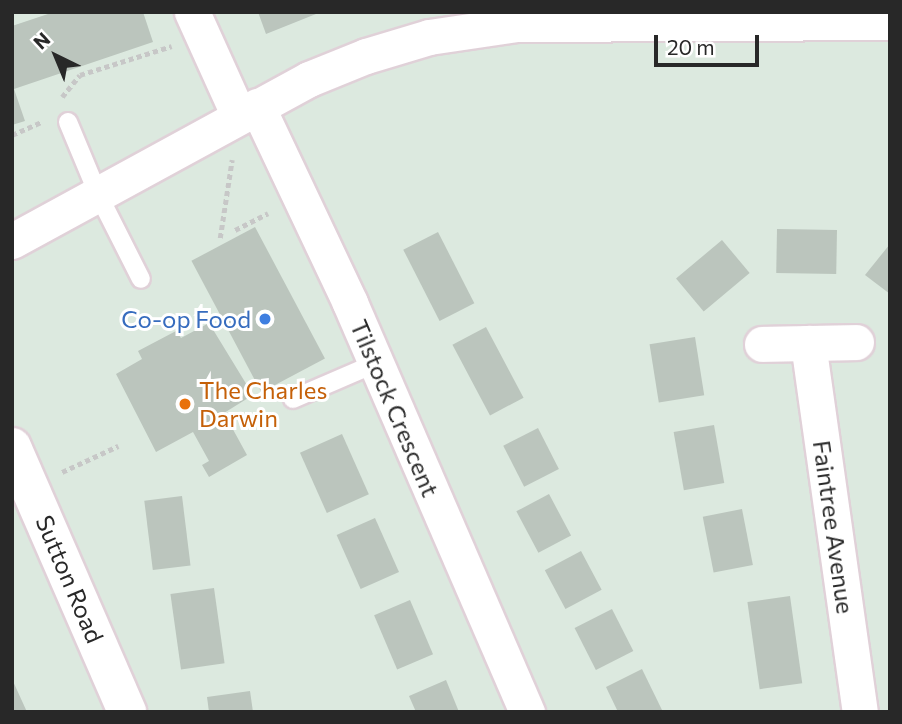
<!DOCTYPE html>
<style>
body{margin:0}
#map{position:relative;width:902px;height:724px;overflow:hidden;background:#dce9df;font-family:Commissioner,sans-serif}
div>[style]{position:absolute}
.building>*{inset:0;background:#bbc5bd;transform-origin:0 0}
.path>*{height:4.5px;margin-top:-2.25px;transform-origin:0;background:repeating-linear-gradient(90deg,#c7c7c7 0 5px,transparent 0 8.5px)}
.roads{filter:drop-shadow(2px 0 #e0d1d8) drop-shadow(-2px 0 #e0d1d8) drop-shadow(0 2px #e0d1d8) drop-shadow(0 -2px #e0d1d8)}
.service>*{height:18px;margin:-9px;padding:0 9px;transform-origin:9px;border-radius:9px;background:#fff}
.minor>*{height:35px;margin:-17.5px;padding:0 17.5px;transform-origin:17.5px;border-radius:17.5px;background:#fff}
.tertiary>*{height:38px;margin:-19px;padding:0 19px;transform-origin:19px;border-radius:19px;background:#fff}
.dots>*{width:19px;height:19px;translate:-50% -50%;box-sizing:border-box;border:4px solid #fff;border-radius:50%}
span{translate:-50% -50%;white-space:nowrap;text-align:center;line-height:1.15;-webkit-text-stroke:6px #fff;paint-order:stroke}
.shop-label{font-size:24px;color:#366cbe}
.right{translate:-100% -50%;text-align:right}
.food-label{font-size:24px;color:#c56008}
.left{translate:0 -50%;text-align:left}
.street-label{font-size:24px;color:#282828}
.frame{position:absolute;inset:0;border:14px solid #282828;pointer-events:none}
.north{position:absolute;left:21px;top:21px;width:70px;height:70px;-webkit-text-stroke:5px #fff;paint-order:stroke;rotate:317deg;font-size:19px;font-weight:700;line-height:28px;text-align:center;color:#282828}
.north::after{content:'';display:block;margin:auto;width:24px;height:32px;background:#282828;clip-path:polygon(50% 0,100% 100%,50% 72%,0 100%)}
.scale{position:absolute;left:654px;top:35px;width:105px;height:32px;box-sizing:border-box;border:4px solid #282828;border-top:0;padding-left:9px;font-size:21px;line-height:24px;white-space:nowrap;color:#282828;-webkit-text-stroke:5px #fff;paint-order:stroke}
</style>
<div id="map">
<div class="building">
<div style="clip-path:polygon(54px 12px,143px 12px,153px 42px,14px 89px,25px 121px,12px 125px,12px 26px)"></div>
<div style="clip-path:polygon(258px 12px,321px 12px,266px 34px)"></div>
<div style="left:255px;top:227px;width:149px;height:72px;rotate:62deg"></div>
<div style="left:777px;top:229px;width:60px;height:44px;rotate:1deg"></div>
<div style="left:438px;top:232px;width:80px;height:39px;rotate:63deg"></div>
<div style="left:722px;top:240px;width:43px;height:60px;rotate:50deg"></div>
<div style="clip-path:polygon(890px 244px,890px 294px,865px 275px)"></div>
<div style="clip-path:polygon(209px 323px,253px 395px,224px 413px,247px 455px,209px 477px,202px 465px,209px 461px,193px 432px,156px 452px,116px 374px,142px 359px,138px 351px,176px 331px,181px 338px)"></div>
<div style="left:486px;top:327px;width:80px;height:38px;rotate:62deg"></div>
<div style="left:695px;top:337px;width:59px;height:46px;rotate:81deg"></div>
<div style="left:714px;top:425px;width:59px;height:41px;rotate:80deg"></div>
<div style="left:538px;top:428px;width:46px;height:39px;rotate:63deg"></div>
<div style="left:342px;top:434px;width:66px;height:46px;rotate:66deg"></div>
<div style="left:549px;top:494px;width:47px;height:37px;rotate:62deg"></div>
<div style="left:182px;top:496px;width:70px;height:38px;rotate:83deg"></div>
<div style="left:742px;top:509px;width:57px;height:40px;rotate:79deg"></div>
<div style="left:375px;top:518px;width:59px;height:42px;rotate:66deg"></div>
<div style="left:581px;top:551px;width:44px;height:41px;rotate:62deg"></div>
<div style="left:214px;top:588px;width:76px;height:44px;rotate:82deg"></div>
<div style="left:790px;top:596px;width:88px;height:43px;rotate:82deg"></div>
<div style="left:410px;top:600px;width:59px;height:39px;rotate:67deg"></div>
<div style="left:612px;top:609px;width:47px;height:42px;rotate:63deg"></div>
<div style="clip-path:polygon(642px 669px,662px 710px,618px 712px,606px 687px)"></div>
<div style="clip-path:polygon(12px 679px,27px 712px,12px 712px)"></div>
<div style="clip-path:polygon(446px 680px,459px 712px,416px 712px,409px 696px)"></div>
<div style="clip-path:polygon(250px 691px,253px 712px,209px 712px,207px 697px)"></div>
</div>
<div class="path">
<div style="left:62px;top:97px;width:28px;rotate:-51deg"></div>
<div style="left:80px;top:75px;width:96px;rotate:-17.5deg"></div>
<div style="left:12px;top:135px;width:32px;rotate:-24deg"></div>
<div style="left:235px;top:230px;width:37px;rotate:-27deg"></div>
<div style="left:220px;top:238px;width:79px;rotate:-81.3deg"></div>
<div style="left:62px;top:472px;width:62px;rotate:-24.9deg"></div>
</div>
<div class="roads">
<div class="service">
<div style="left:68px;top:122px;width:78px;rotate:67.4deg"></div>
<div style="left:98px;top:194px;width:95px;rotate:63.2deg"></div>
<div style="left:293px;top:399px;width:90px;rotate:-23.4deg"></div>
</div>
<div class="minor">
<div style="left:192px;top:12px;width:114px;rotate:65.7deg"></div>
<div style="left:257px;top:106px;width:218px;rotate:64.7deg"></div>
<div style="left:350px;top:303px;width:446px;rotate:66.6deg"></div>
<div style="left:12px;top:241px;width:338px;rotate:-28.6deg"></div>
<div style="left:309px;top:79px;width:61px;rotate:-22deg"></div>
<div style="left:366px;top:56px;width:66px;rotate:-16.8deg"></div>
<div style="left:429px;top:37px;width:89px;rotate:-8.4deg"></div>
<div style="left:517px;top:24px;width:373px;rotate:-0.3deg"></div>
<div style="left:808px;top:343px;width:373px;rotate:82deg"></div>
<div style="left:762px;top:344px;width:94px;rotate:-1.2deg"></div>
</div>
<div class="tertiary">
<div style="left:12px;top:447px;width:289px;rotate:66.5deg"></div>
</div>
</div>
<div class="dots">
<div style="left:265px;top:319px;background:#3f7fe0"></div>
<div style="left:185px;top:404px;background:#e8710a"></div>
</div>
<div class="shop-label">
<span class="right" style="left:251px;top:319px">Co-op Food</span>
</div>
<div class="food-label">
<span class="left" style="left:199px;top:404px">The Charles<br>Darwin</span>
</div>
<div class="street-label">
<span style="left:395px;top:408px;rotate:67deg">Tilstock Crescent</span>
<span style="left:834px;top:527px;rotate:82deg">Faintree Avenue</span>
<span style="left:70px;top:579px;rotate:67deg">Sutton Road</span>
</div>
<div class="frame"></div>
<div class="north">N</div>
<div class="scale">20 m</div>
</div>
